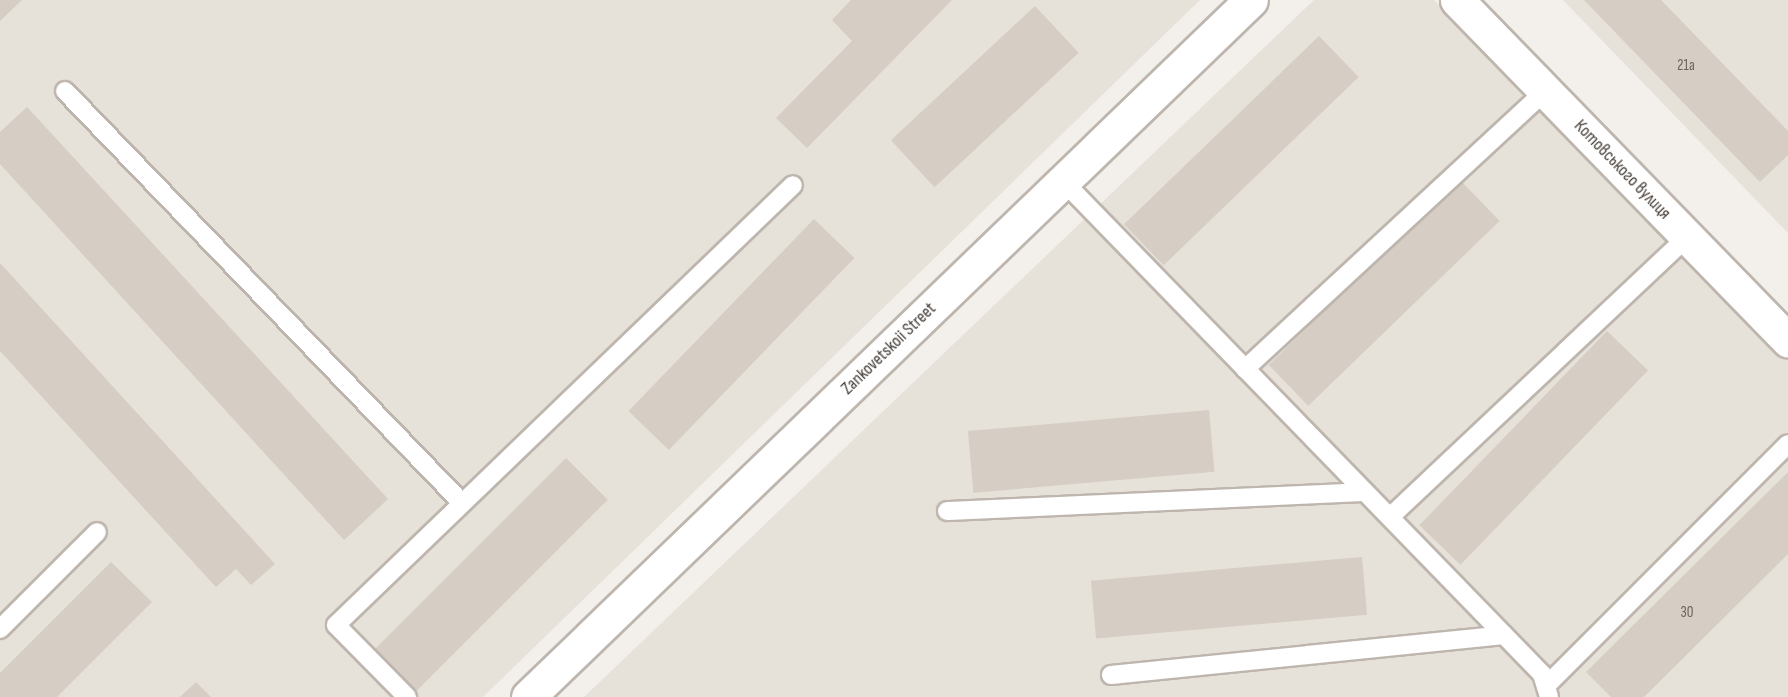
<!DOCTYPE html>
<meta charset="utf-8">
<style>
body{margin:0}
#map{position:relative;width:1788px;height:697px;overflow:hidden;background:#f3efea;font-family:"Sofia Sans Condensed",sans-serif}
div>[style]{position:absolute}
.residential>*{inset:0;background:#e6e1d9}
.building>*{inset:0;background:#d6cdc4;transform-origin:0 0}
.roads{filter:drop-shadow(2px 0 #beb6ae) drop-shadow(-2px 0 #beb6ae) drop-shadow(0 2px #beb6ae) drop-shadow(0 -2px #beb6ae)}
.lane>*{height:18px;margin:-9px;padding:0 9px;transform-origin:9px;border-radius:9px;background:#fff}
.street>*{height:33px;margin:-16.5px;padding:0 16.5px;transform-origin:16.5px;border-radius:16.5px;background:#fff}
span{translate:-50% -50%;white-space:nowrap;text-align:center;line-height:1.15;-webkit-text-stroke:4.5px #fff;paint-order:stroke}
.number-label{font-size:15px;color:#6a625c}
.number-label span{-webkit-text-stroke-width:0}
.street-label{font-size:18px;color:#463f39}
</style>
<div id="map">
<div class="residential">
<div style="clip-path:polygon(0 0,1200px 0,483px 697px,0 697px)"></div>
<div style="clip-path:polygon(1314px 0,1434px 0,1788px 361px,1788px 697px,584px 697px)"></div>
<div style="clip-path:polygon(1563px 0,1788px 0,1788px 233px)"></div>
</div>
<div class="building">
<div style="clip-path:polygon(0 0,22px 0,0 21px)"></div>
<div style="clip-path:polygon(851px 0,952px 0,807px 148px,776px 118px,852px 41px,832px 20px)"></div>
<div style="clip-path:polygon(1584px 0,1661px 0,1788px 131px,1788px 155px,1760px 182px)"></div>
<div style="left:1035px;top:6px;width:64px;height:197px;rotate:47deg"></div>
<div style="left:1319px;top:36px;width:57px;height:271px;rotate:46deg"></div>
<div style="clip-path:polygon(27px 107px,388px 499px,344px 540px,0 164px,0 132px)"></div>
<div style="left:1460px;top:180px;width:57px;height:266px;rotate:46deg"></div>
<div style="left:814px;top:219px;width:56px;height:267px;rotate:44deg"></div>
<div style="clip-path:polygon(0 263px,275px 564px,251px 585px,236px 569px,216px 587px,0 351px)"></div>
<div style="left:1607px;top:331px;width:57px;height:270px;rotate:44deg"></div>
<div style="left:1209px;top:410px;width:62px;height:242px;rotate:85deg"></div>
<div style="left:566px;top:458px;width:59px;height:272px;rotate:45deg"></div>
<div style="clip-path:polygon(1788px 472px,1788px 554px,1644px 697px,1611px 697px,1586px 672px)"></div>
<div style="left:1362px;top:557px;width:58px;height:272px;rotate:85deg"></div>
<div style="clip-path:polygon(111px 562px,152px 602px,57px 697px,0 697px,0 673px)"></div>
<div style="clip-path:polygon(196px 682px,211px 697px,180px 697px)"></div>
</div>
<div class="roads">
<div class="lane">
<div style="left:65px;top:91px;width:572px;rotate:46.06deg"></div>
<div style="left:1063px;top:181px;width:687px;rotate:45.83deg"></div>
<div style="left:1542px;top:674px;width:24px;rotate:73deg"></div>
<div style="left:1245px;top:369px;width:409px;rotate:-42.8deg"></div>
<div style="left:947px;top:511px;width:418px;rotate:-2.6deg"></div>
<div style="left:1390px;top:517px;width:408px;rotate:-43.3deg"></div>
<div style="left:0;top:629px;width:137px;rotate:-45deg"></div>
<div style="left:1111px;top:675px;width:395px;rotate:-5.8deg"></div>
<div style="left:1546px;top:686px;width:342px;rotate:-45deg"></div>
<div style="left:407px;top:697px;width:101px;rotate:-134.6deg"></div>
<div style="left:336px;top:625px;width:634px;rotate:-43.91deg"></div>
</div>
<div class="street">
<div style="left:1457px;top:0;width:475px;rotate:45.8deg"></div>
<div style="left:528px;top:697px;width:1004px;rotate:-43.95deg"></div>
</div>
</div>
<div class="number-label">
<span style="left:1686px;top:66px">21а</span>
<span style="left:1687px;top:613px">30</span>
</div>
<div class="street-label">
<span style="left:1622px;top:170px;rotate:46deg">Котовського вулиця</span>
<span style="left:889px;top:349px;rotate:-44deg">Zankovetskoii Street</span>
</div>
</div>
